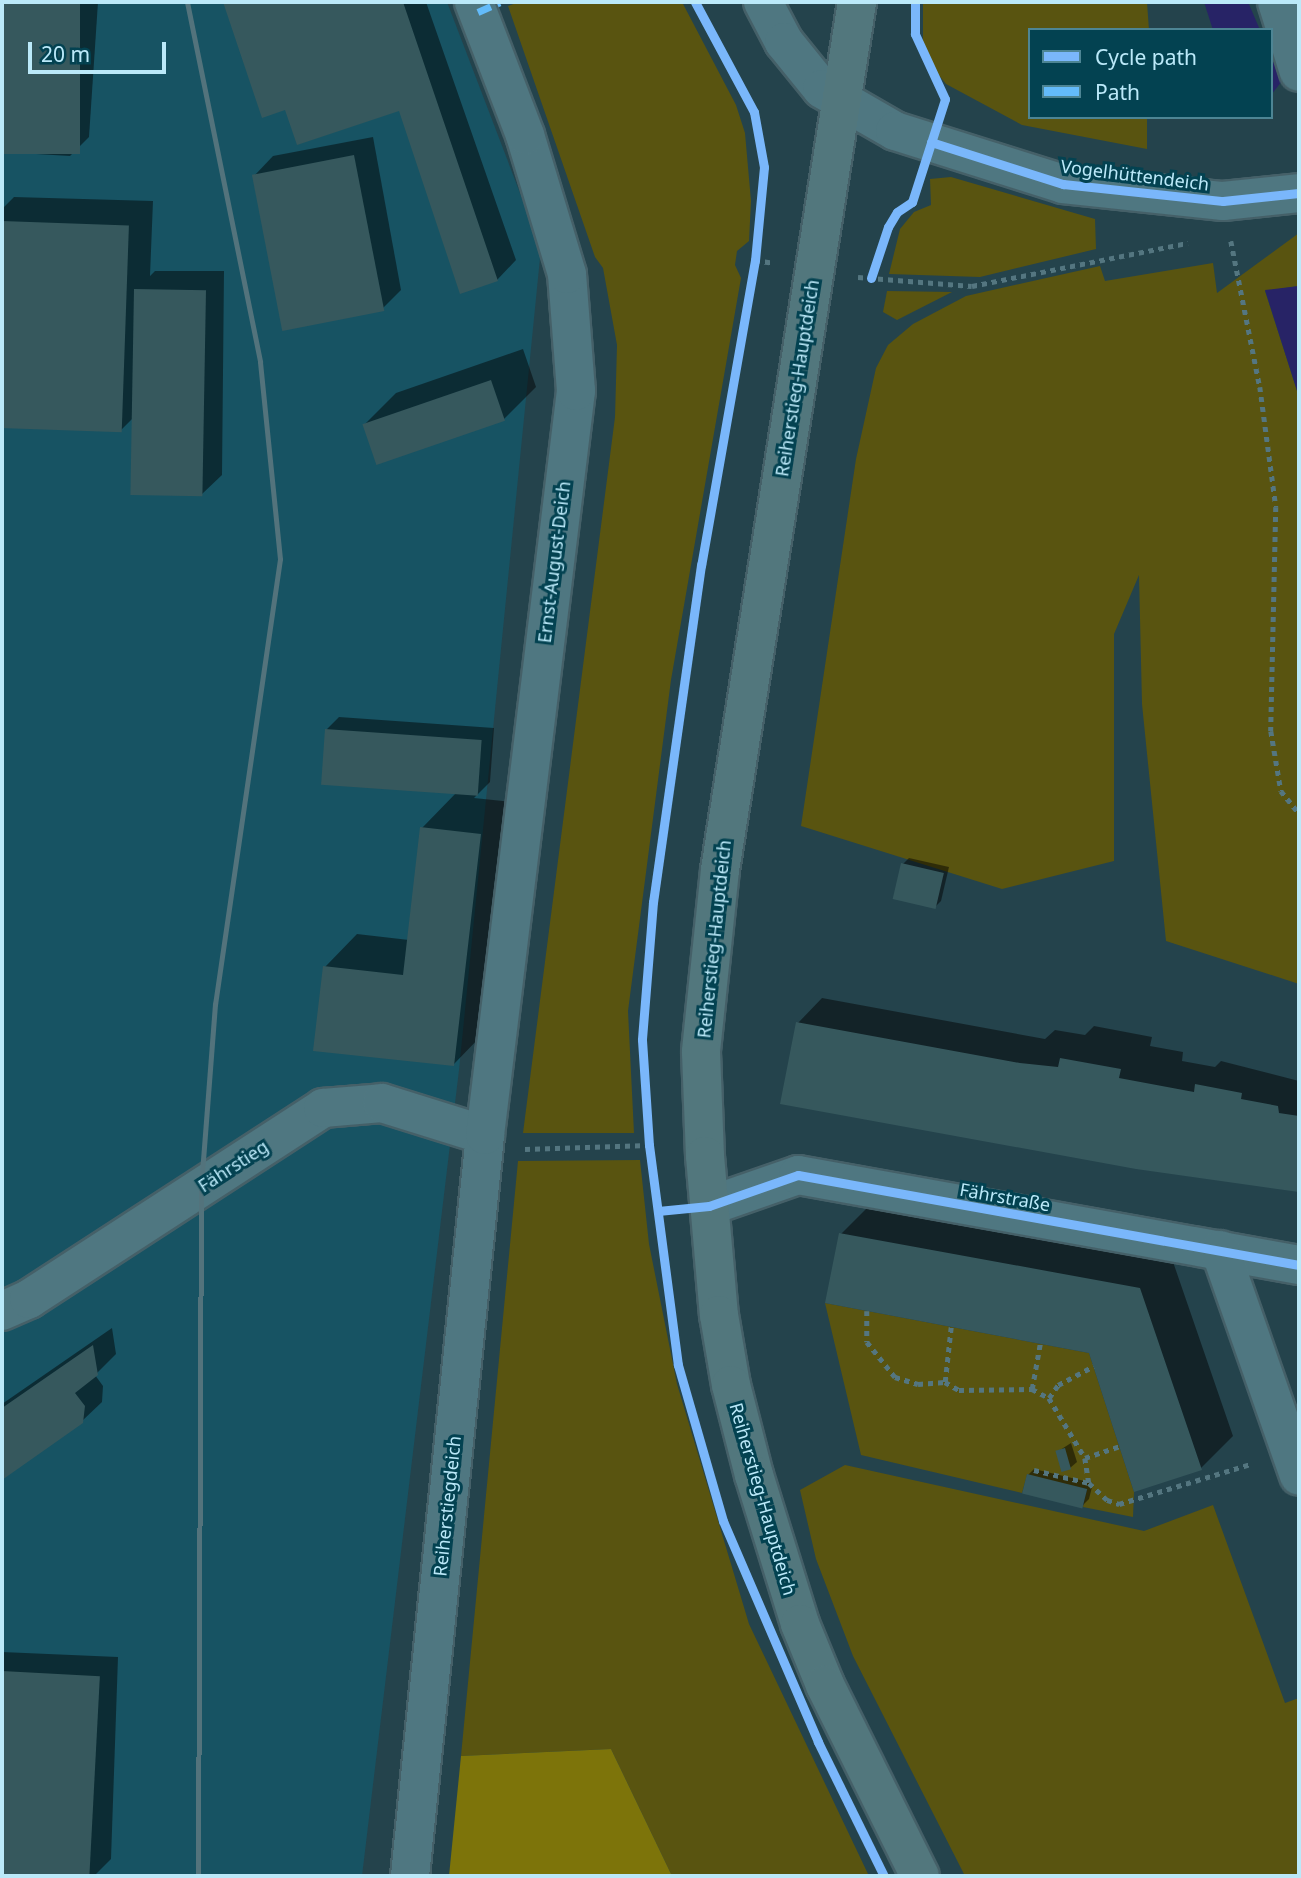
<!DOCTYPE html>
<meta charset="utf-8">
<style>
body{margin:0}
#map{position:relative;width:1301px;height:1878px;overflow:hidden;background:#24434c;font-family:"Noto Sans",sans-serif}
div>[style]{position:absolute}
.built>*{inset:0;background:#175363}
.green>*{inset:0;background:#595410}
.forest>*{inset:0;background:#7d740a}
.water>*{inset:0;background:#272366}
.shadow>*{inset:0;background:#0007}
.building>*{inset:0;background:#36585d;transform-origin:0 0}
.path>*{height:4.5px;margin-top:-2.25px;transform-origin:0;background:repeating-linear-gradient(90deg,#547680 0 5px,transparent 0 10px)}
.roads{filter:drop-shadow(2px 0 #456068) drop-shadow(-2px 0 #456068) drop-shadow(0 2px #456068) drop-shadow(0 -2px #456068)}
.minor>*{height:38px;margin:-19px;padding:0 19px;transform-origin:19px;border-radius:19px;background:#4f7781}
.major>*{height:38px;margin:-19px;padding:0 19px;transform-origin:19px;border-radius:19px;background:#52777d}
.rail>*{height:5px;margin:-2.5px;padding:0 2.5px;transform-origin:2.5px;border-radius:2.5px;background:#53737c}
.quiet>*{height:7px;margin-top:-3.5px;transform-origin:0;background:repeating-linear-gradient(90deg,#63bbfa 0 14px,transparent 0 21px)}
.cycleway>*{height:9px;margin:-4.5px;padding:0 4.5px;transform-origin:4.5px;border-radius:4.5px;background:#7ab7fb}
span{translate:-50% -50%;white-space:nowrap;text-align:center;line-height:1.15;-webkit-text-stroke:6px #034251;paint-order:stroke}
.street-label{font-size:18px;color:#bbe9f9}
.frame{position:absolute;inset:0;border:4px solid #bbe9f9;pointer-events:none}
.legend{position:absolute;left:1028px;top:28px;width:245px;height:91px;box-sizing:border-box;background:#034251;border:2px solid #4d8594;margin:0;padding:9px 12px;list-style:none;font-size:21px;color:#bbe9f9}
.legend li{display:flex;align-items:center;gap:14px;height:35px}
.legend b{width:35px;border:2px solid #4d8594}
.scale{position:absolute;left:28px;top:42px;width:138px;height:32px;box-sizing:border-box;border:4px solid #bbe9f9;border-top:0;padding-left:9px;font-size:21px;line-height:24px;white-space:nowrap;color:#bbe9f9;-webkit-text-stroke:5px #034251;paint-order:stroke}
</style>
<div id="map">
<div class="built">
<div style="clip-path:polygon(2px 2px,447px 2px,541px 248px,459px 1070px,362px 1876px,2px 1876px)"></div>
</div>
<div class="green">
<div style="clip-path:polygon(519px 2px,682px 2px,736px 105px,745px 133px,751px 201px,749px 241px,737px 251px,735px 265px,741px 278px,671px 680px,628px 1011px,634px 1133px,523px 1133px,615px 417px,617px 345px,603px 268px,595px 257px,508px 6px)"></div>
<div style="clip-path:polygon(923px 2px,1147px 2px,1149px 30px,1030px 30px,1030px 117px,1147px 117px,1147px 149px,1022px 125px,946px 84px,934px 69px,923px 41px)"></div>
<div style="clip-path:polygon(951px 177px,1095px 219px,1096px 249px,980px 277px,889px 274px,900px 229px,914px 212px,931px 205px,930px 179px)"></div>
<div style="clip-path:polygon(1299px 233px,1299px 286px,1265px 291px,1299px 397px,1299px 984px,1166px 941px,1142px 704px,1139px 575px,1114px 634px,1114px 861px,1002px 889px,801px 826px,856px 459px,876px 368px,888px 345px,913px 324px,966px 296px,1100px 266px,1105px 281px,1213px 263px,1217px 293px)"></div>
<div style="clip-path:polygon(887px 291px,952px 292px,897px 320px,883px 312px)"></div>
<div style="clip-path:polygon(640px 1160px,649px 1244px,677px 1384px,749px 1624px,869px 1876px,672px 1876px,611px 1749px,461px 1756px,518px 1161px)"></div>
<div style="clip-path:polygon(825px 1303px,1089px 1353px,1134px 1492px,1133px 1517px,1083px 1507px,1087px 1489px,1027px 1475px,1022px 1493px,861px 1455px)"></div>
<div style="clip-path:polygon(845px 1465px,1144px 1531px,1213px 1505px,1285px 1703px,1299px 1698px,1299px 1876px,965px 1876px,853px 1656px,816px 1559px,800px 1490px)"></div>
</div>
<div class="forest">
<div style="clip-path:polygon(611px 1749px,672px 1876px,449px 1876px,461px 1756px)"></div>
</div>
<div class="water">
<div style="clip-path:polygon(1204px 2px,1248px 2px,1260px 30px,1213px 30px)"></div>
<div style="clip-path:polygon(1271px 56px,1282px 81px,1271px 95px)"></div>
<div style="clip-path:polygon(1299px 286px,1299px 397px,1265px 290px)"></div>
</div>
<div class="shadow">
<div style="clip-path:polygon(2px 2px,98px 2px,89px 137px,70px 156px,2px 152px)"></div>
<div style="clip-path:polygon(225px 2px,426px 2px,516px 260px,497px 280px,401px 109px,287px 108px,263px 116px)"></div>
<div style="clip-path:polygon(373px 137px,401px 290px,382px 309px,254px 176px,273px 156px)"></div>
<div style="clip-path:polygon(14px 197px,153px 201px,150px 276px,155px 271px,224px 271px,222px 475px,202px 494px,134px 417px,121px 430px,2px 426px,2px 209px)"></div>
<div style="clip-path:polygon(523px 349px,536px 387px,504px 419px,364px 425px,396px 393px)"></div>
<div style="clip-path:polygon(339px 717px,494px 728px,490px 782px,474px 798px,512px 802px,485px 1032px,453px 1065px,325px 967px,357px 934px,409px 940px,422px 828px,456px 793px,326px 730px)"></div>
<div style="clip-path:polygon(909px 858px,949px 867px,941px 901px,935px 907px,903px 864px)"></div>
<div style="clip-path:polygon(822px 998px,1045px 1039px,1055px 1030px,1085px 1035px,1094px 1026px,1152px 1037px,1150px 1046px,1183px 1052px,1182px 1061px,1215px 1067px,1221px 1061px,1299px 1081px,1299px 1191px,1266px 1185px,798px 1023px)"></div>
<div style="clip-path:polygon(873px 1202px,1171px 1256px,1233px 1436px,1201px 1468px,1090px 1352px,841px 1234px)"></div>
<div style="clip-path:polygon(112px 1328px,116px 1354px,95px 1375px,103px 1386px,102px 1402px,82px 1421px,2px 1478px,2px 1404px)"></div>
<div style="clip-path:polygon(1071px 1443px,1077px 1462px,1070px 1468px,1057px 1452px)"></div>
<div style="clip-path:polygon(1034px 1469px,1093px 1483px,1089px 1499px,1083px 1505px,1028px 1475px)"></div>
<div style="clip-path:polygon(2px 1652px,118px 1657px,111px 1859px,94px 1876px,2px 1875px)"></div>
</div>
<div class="building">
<div style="left:2px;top:2px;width:78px;height:152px"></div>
<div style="clip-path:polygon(223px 2px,403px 2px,498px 281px,460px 294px,399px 111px,297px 145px,285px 110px,262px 118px)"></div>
<div style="left:354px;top:155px;width:159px;height:104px;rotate:79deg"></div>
<div style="left:2px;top:221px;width:127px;height:207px;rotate:2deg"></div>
<div style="left:134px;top:289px;width:72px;height:206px;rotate:1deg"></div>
<div style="left:491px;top:380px;width:43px;height:136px;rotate:71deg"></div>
<div style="left:325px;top:729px;width:157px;height:56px;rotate:4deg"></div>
<div style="clip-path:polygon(420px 827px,481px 834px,454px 1066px,313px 1051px,323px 966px,403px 975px)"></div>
<div style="left:901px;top:863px;width:44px;height:37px;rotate:13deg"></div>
<div style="clip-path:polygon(796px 1022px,1020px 1063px,1058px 1067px,1060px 1058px,1121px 1069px,1119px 1078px,1194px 1092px,1195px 1084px,1242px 1093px,1241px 1099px,1278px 1106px,1279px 1113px,1299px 1116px,1299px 1192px,1136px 1169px,780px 1104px)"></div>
<div style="clip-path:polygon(839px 1233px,1140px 1288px,1202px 1470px,1134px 1492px,1089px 1353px,825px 1303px)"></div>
<div style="clip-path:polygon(93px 1345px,98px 1375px,75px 1393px,85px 1406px,83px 1423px,2px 1480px,2px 1408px)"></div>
<div style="left:1065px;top:1448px;width:22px;height:10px;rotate:74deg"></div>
<div style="left:1027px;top:1474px;width:62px;height:20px;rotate:14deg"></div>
<div style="left:2px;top:1671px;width:98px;height:205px;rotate:3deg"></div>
</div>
<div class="path">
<div style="left:1231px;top:241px;width:149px;rotate:78.8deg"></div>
<div style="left:1260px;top:387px;width:121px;rotate:82.4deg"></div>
<div style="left:1276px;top:507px;width:224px;rotate:91.3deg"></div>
<div style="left:1271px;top:731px;width:61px;rotate:80.5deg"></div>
<div style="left:1281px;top:791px;width:28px;rotate:51deg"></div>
<div style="left:755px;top:260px;width:18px;rotate:9deg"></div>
<div style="left:858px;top:277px;width:114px;rotate:4.5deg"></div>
<div style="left:972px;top:286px;width:220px;rotate:-11.3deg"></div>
<div style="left:525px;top:1149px;width:124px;rotate:-1.8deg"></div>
<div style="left:867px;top:1311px;width:31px;rotate:90deg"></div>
<div style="left:867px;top:1342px;width:45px;rotate:51.3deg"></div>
<div style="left:895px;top:1377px;width:24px;rotate:17deg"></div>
<div style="left:918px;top:1384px;width:27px;rotate:-4deg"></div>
<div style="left:945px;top:1382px;width:16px;rotate:30deg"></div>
<div style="left:959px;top:1390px;width:73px;rotate:-0.8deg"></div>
<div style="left:1032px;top:1389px;width:19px;rotate:28deg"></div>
<div style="left:1049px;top:1398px;width:70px;rotate:59deg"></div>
<div style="left:1085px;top:1458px;width:25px;rotate:81deg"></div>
<div style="left:1089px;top:1483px;width:25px;rotate:43deg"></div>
<div style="left:1107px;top:1500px;width:13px;rotate:18deg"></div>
<div style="left:1119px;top:1504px;width:138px;rotate:-16.9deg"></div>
<div style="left:945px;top:1382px;width:55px;rotate:-83.8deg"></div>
<div style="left:1032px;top:1389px;width:46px;rotate:-79.9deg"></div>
<div style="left:1049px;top:1398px;width:16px;rotate:-55deg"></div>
<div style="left:1058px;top:1385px;width:40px;rotate:-28deg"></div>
<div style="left:1085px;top:1458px;width:36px;rotate:-19deg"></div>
<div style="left:1034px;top:1470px;width:57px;rotate:13.3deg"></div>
</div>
<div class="roads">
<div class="minor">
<div style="left:763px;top:2px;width:45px;rotate:62.3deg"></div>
<div style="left:784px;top:42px;width:60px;rotate:51deg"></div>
<div style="left:822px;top:89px;width:84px;rotate:29.9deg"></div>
<div style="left:895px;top:131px;width:176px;rotate:17.5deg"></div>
<div style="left:1063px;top:184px;width:161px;rotate:6.1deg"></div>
<div style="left:1223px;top:201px;width:76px;rotate:-6deg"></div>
<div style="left:1277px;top:2px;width:73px;rotate:72.6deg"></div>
<div style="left:709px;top:1206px;width:94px;rotate:-19.2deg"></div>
<div style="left:798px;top:1175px;width:509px;rotate:10.18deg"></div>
<div style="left:1220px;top:1250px;width:239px;rotate:70.7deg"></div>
<div style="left:2px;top:1311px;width:30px;rotate:-24deg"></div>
<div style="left:29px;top:1299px;width:351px;rotate:-33deg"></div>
<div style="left:323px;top:1108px;width:59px;rotate:-4.8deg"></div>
<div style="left:382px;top:1103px;width:108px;rotate:17.3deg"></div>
<div style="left:410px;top:1876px;width:745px;rotate:-84.22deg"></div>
<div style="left:485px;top:1135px;width:750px;rotate:-83.03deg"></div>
<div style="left:576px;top:391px;width:117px;rotate:-94.4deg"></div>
<div style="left:567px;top:274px;width:145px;rotate:-106.8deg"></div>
<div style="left:525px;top:135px;width:142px;rotate:-111deg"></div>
</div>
<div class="major">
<div style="left:857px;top:2px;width:879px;rotate:98.97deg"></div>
<div style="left:720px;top:870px;width:183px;rotate:96deg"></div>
<div style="left:701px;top:1052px;width:104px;rotate:87.8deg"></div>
<div style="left:705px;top:1156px;width:160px;rotate:85deg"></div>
<div style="left:719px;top:1315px;width:71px;rotate:80.3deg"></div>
<div style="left:731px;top:1385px;width:93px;rotate:75.7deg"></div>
<div style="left:754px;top:1475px;width:156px;rotate:72.8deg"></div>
<div style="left:800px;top:1624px;width:66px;rotate:67.7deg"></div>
<div style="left:825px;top:1685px;width:213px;rotate:63.6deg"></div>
</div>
</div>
<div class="rail">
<div style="left:187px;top:2px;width:367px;rotate:78.5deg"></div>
<div style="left:260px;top:362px;width:198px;rotate:84.2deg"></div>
<div style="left:280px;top:559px;width:450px;rotate:98.3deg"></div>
<div style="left:215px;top:1004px;width:184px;rotate:94.4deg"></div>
<div style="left:201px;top:1187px;width:689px;rotate:90.25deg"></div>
</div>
<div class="quiet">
<div style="left:478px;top:12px;width:24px;rotate:-24deg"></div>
</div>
<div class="cycleway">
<div style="left:695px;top:2px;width:125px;rotate:61.8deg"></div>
<div style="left:754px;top:112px;width:56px;rotate:79.7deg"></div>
<div style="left:764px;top:167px;width:93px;rotate:95.5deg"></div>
<div style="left:755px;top:260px;width:310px;rotate:100deg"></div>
<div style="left:701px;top:565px;width:340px;rotate:98.1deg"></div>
<div style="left:653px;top:902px;width:138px;rotate:94.6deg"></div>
<div style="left:642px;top:1040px;width:105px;rotate:86.2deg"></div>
<div style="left:649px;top:1145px;width:222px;rotate:82.5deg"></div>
<div style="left:678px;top:1365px;width:162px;rotate:73.9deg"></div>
<div style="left:723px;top:1521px;width:241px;rotate:66.7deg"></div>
<div style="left:818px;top:1742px;width:149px;rotate:63.8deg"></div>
<div style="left:931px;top:142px;width:139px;rotate:17.7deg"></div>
<div style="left:1063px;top:184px;width:161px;rotate:6.1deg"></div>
<div style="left:1223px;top:201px;width:76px;rotate:-6deg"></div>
<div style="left:871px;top:278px;width:54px;rotate:-71.6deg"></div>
<div style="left:888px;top:227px;width:17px;rotate:-59deg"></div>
<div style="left:897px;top:212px;width:18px;rotate:-34deg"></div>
<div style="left:912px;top:202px;width:108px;rotate:-72.2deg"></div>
<div style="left:945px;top:99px;width:72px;rotate:-114.8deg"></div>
<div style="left:915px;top:34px;width:32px;rotate:-90deg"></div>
<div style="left:658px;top:1211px;width:51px;rotate:-5.6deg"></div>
<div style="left:709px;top:1206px;width:94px;rotate:-19.2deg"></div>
<div style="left:798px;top:1175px;width:509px;rotate:10.18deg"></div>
</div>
<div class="street-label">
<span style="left:1135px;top:175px;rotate:7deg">Vogelhüttendeich</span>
<span style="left:797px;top:378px;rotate:-81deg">Reiherstieg-Hauptdeich</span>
<span style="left:554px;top:562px;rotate:-83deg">Ernst-August-Deich</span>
<span style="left:714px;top:939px;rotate:-84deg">Reiherstieg-Hauptdeich</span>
<span style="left:233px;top:1166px;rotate:-33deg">Fährstieg</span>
<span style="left:1005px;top:1197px;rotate:10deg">Fährstraße</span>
<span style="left:763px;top:1499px;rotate:74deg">Reiherstieg-Hauptdeich</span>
<span style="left:447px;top:1506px;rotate:-84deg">Reiherstiegdeich</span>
</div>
<div class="frame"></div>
<ul class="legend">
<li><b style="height:9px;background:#7ab7fb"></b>Cycle path</li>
<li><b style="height:9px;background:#63bbfa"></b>Path</li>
</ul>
<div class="scale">20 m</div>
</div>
